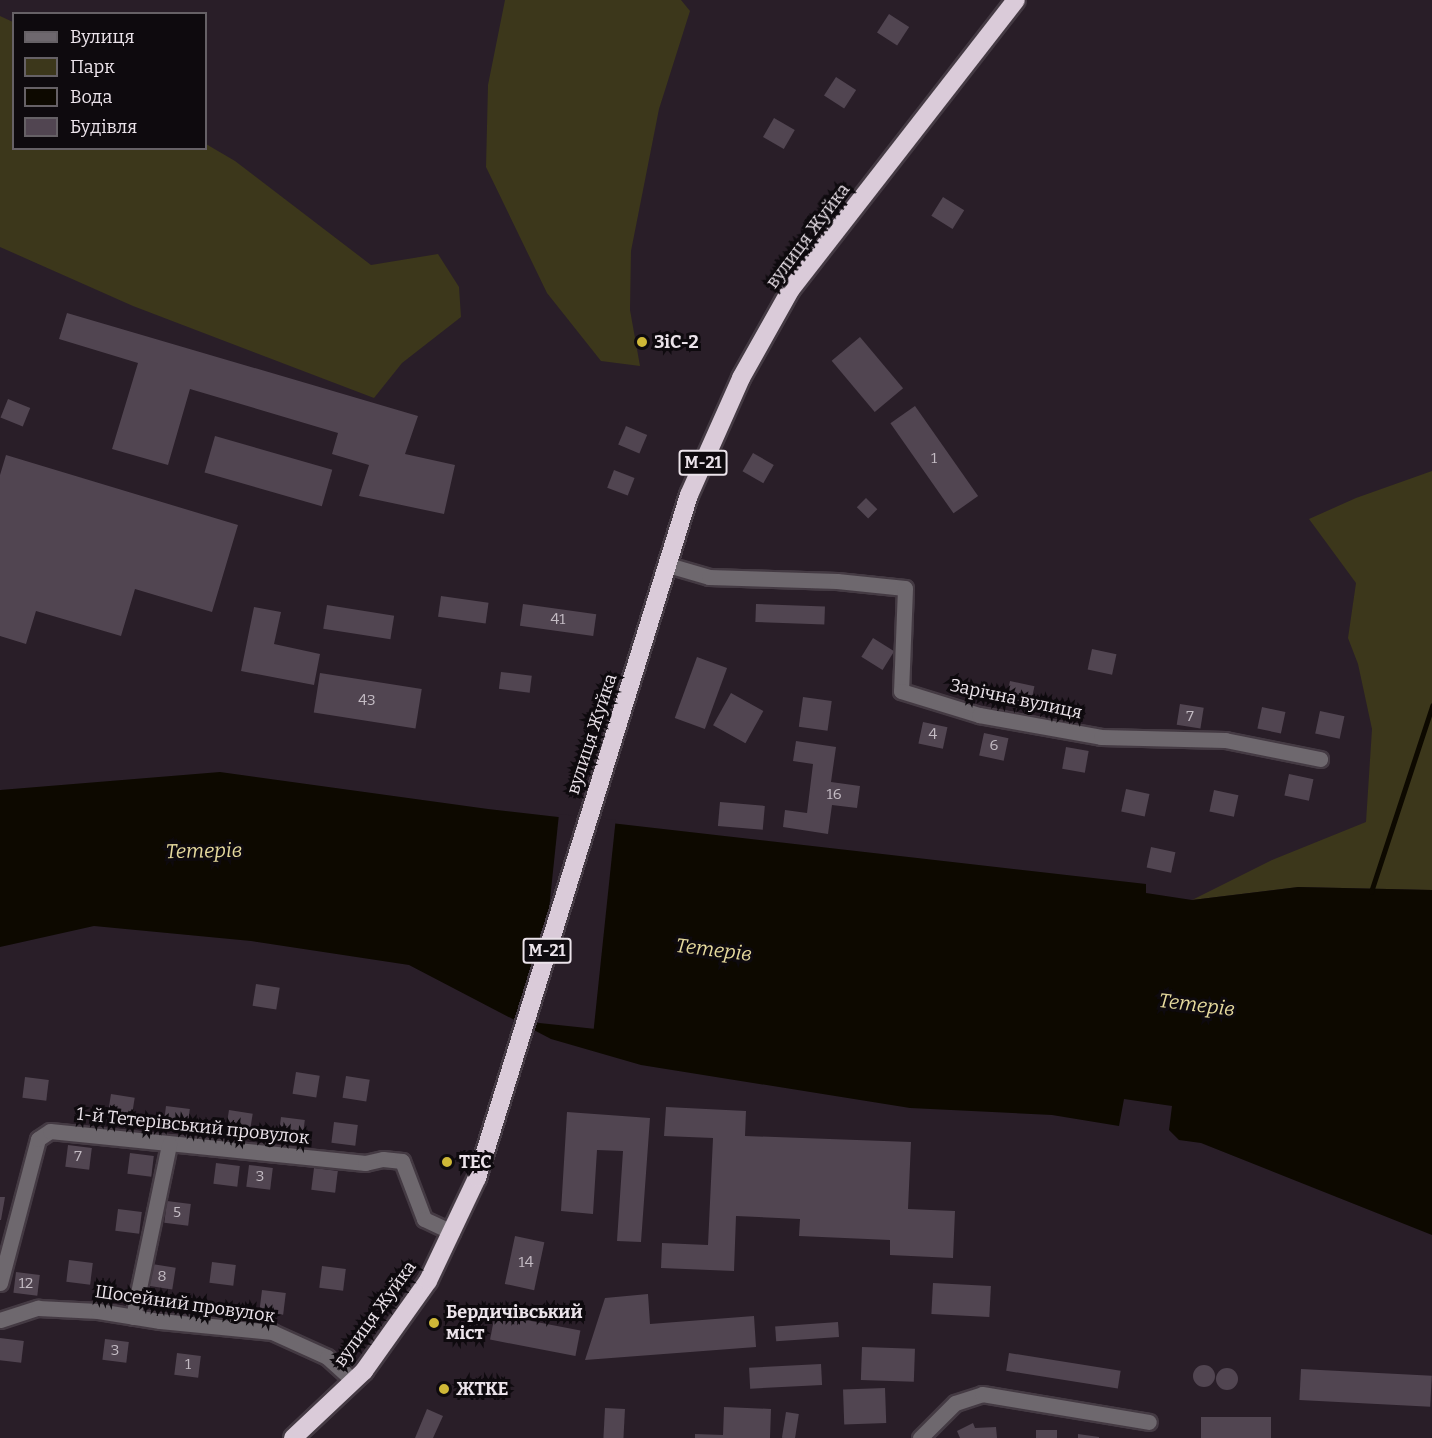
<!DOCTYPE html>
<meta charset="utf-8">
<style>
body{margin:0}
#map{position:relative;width:1432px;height:1438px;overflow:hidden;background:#291e28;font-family:Bitter,serif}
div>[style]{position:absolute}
.green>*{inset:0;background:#3c371b}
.water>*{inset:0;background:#0d0900}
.pier>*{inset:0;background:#291e28;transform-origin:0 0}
.stream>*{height:4.5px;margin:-2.25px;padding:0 2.25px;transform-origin:2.25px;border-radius:2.25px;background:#0d0900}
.building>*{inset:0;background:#514551;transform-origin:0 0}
.round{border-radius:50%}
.roads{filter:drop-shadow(2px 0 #443a43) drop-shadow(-2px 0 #443a43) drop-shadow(0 2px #443a43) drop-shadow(0 -2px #443a43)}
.minor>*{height:15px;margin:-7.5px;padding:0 7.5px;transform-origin:7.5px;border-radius:7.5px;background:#6e686e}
.highway>*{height:18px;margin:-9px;padding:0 9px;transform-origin:9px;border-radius:9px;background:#dacbd9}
.dots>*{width:16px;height:16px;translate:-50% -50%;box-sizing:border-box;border:3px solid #0e0a0e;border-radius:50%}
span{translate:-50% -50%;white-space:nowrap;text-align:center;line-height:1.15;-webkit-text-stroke:6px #0e0a0e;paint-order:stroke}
.number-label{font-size:15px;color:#c4bcc4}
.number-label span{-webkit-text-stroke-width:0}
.shield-label span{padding:2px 4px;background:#0e0a0e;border:2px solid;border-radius:4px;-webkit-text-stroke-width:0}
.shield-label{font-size:16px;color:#ebe3ea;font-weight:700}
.street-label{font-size:18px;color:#ebe3ea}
.poi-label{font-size:18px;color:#ebe3ea;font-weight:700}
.left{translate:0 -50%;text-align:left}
.water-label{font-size:20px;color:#e5d99d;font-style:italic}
.legend{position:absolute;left:12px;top:12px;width:195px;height:138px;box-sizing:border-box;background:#0e0a0e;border:2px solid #666166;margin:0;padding:8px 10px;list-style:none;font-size:18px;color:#ebe3ea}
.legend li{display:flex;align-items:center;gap:12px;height:30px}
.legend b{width:30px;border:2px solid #666166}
</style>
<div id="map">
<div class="green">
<div style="clip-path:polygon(505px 0,681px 0,690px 11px,659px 109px,631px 251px,630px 310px,640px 366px,601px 361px,547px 293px,486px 167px,488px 85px)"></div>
<div style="clip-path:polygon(0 16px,13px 22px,14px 148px,206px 148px,206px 144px,235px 161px,371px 265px,438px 254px,459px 287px,461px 317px,402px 363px,374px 398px,133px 306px,0 247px)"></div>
<div style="clip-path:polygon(1432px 471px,1432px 890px,1299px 887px,1192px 900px,1272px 860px,1366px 822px,1372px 729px,1358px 664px,1348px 638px,1356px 583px,1309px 519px,1356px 498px)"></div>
</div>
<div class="water">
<div style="clip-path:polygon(220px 772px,488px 809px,1146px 884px,1146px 893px,1192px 900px,1298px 887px,1432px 890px,1432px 1235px,1201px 1143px,1179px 1140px,1169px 1130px,1172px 1106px,1124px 1099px,1119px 1126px,1052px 1115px,910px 1108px,641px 1065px,551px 1039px,409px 965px,251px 941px,94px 926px,0 947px,0 790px)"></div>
</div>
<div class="pier">
<div style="left:559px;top:814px;width:57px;height:210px;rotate:6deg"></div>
</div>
<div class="stream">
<div style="left:1371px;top:892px;width:196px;rotate:-71.8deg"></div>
</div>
<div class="building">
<div style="left:889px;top:14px;width:24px;height:22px;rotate:33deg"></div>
<div style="left:836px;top:77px;width:24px;height:22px;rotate:33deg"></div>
<div style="left:774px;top:118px;width:24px;height:22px;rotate:30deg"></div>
<div style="left:943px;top:197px;width:25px;height:22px;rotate:32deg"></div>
<div style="clip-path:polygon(67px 313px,418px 416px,405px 454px,455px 465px,444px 514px,359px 496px,369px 465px,332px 454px,338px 433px,190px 389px,168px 465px,112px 449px,138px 363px,59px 339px)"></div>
<div style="left:860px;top:337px;width:67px;height:37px;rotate:50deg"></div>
<div style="left:8px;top:399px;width:24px;height:20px;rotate:22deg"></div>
<div style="left:915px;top:406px;width:110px;height:30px;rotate:55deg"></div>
<div style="left:626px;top:426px;width:23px;height:20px;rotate:23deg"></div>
<div style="left:215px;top:436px;width:122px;height:38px;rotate:16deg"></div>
<div style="left:753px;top:453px;width:24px;height:21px;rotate:30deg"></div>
<div style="clip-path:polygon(6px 455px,238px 525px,212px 612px,135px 589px,121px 636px,36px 611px,26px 644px,0 636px,0 475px)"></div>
<div style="left:614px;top:470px;width:22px;height:19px;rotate:21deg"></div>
<div style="left:866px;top:498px;width:16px;height:13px;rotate:45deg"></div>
<div style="left:441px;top:596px;width:48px;height:21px;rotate:8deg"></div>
<div style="left:523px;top:604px;width:74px;height:22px;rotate:8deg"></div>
<div style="left:756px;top:604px;width:69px;height:18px;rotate:2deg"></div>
<div style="left:327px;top:605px;width:68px;height:24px;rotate:9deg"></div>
<div style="clip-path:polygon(254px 607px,281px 612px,274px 644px,320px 654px,314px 685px,241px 671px)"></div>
<div style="left:873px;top:638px;width:25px;height:22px;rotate:32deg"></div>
<div style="left:1092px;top:649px;width:25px;height:21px;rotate:12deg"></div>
<div style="left:697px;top:657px;width:32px;height:65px;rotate:20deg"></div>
<div style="left:501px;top:672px;width:31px;height:17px;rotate:7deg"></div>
<div style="left:320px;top:673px;width:103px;height:40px;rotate:9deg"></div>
<div style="left:1010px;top:681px;width:25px;height:21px;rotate:12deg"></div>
<div style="left:731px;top:693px;width:37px;height:37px;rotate:29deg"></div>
<div style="left:803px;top:697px;width:29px;height:30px;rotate:8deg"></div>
<div style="left:1180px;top:704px;width:24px;height:21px;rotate:9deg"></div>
<div style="left:1262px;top:707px;width:24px;height:22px;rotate:12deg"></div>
<div style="left:1320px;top:711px;width:25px;height:23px;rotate:12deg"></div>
<div style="left:923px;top:722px;width:25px;height:22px;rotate:12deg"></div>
<div style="left:984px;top:733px;width:25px;height:23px;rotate:12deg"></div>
<div style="clip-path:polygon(796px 741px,836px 747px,831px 782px,860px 786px,857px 808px,832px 805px,828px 834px,783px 827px,785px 810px,807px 813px,813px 764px,793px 761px)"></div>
<div style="left:1066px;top:747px;width:23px;height:22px;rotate:10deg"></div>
<div style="left:1289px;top:774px;width:25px;height:22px;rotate:12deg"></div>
<div style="left:1126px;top:789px;width:24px;height:23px;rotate:12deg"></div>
<div style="left:1214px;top:790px;width:25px;height:22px;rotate:12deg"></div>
<div style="left:720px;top:802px;width:45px;height:24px;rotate:5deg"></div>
<div style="left:1151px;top:847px;width:25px;height:21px;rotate:12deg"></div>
<div style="left:256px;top:984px;width:24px;height:22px;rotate:9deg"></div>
<div style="left:296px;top:1072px;width:24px;height:22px;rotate:9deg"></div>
<div style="left:346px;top:1076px;width:24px;height:22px;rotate:9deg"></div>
<div style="left:25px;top:1077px;width:24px;height:21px;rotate:7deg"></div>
<div style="left:111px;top:1094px;width:24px;height:22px;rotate:9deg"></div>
<div style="left:166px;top:1106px;width:24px;height:21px;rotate:7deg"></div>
<div style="clip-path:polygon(666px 1107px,746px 1111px,745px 1136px,911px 1142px,908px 1209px,955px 1211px,953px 1258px,890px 1255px,890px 1240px,799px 1236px,800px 1219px,736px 1216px,734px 1271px,661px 1268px,662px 1243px,708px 1245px,713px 1138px,664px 1136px)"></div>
<div style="left:229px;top:1110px;width:24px;height:22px;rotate:9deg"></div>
<div style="clip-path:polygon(567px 1112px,650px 1118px,641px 1242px,617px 1241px,623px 1151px,597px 1150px,593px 1214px,561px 1211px)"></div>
<div style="left:281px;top:1117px;width:24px;height:21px;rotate:7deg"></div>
<div style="left:334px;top:1122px;width:24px;height:21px;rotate:7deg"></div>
<div style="left:68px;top:1145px;width:24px;height:22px;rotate:7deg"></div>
<div style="left:130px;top:1153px;width:24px;height:21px;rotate:7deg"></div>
<div style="left:216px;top:1163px;width:24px;height:21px;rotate:7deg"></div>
<div style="left:249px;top:1165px;width:24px;height:22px;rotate:7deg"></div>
<div style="left:314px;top:1168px;width:24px;height:22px;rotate:7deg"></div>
<div style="clip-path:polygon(0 1197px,5px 1197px,1px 1220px,0 1220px)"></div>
<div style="left:167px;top:1201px;width:24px;height:22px;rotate:7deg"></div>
<div style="left:118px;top:1209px;width:24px;height:22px;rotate:7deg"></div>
<div style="left:515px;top:1236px;width:30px;height:49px;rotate:12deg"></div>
<div style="left:69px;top:1260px;width:24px;height:22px;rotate:7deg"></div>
<div style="left:212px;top:1262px;width:24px;height:21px;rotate:7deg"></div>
<div style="left:152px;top:1264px;width:24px;height:22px;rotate:9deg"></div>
<div style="left:322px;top:1266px;width:24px;height:22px;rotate:7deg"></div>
<div style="left:16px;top:1272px;width:24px;height:21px;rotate:7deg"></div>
<div style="left:933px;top:1283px;width:58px;height:31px;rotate:3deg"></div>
<div style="left:262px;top:1290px;width:24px;height:22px;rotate:7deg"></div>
<div style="clip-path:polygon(648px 1294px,650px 1324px,754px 1316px,756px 1347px,585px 1360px,605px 1298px)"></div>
<div style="left:495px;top:1314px;width:87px;height:26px;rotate:11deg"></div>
<div style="left:838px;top:1322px;width:15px;height:63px;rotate:86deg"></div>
<div style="left:0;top:1338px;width:24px;height:22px;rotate:7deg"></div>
<div style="left:105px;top:1339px;width:24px;height:21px;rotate:7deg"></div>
<div style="left:862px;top:1347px;width:53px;height:33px;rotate:2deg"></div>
<div style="left:177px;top:1353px;width:24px;height:22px;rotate:7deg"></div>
<div style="left:1009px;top:1353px;width:113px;height:18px;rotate:9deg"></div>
<div style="left:821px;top:1364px;width:21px;height:72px;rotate:87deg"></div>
<div class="round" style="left:1193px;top:1365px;width:22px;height:22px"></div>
<div class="round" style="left:1216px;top:1368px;width:22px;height:22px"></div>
<div style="left:1301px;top:1369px;width:131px;height:31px;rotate:3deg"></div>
<div style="left:885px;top:1388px;width:35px;height:42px;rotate:88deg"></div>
<div style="clip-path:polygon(724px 1407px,771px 1409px,770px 1438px,695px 1438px,695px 1434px,723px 1435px)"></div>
<div style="left:605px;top:1408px;width:20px;height:30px;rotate:3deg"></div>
<div style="clip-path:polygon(427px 1409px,443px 1416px,433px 1438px,415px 1438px)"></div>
<div style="left:786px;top:1412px;width:13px;height:26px;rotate:9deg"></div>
<div style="left:1271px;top:1417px;width:21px;height:70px;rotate:90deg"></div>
<div style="clip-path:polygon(973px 1423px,975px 1428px,996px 1427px,997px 1438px,960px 1438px,957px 1431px)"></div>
<div style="left:1036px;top:1430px;width:21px;height:8px"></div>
<div style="clip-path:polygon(1078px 1434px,1099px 1437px,1099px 1438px,1078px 1438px)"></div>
</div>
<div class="roads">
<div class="minor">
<div style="left:668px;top:565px;width:43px;rotate:16.3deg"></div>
<div style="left:709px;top:577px;width:128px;rotate:1.8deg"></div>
<div style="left:837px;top:581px;width:68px;rotate:5.9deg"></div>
<div style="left:905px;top:588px;width:103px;rotate:92.2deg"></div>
<div style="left:901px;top:691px;width:82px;rotate:17.1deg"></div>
<div style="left:979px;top:715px;width:124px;rotate:10.2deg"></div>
<div style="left:1101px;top:737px;width:124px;rotate:1.4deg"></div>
<div style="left:1225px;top:740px;width:97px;rotate:11.3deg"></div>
<div style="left:0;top:1283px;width:149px;rotate:-75.2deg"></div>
<div style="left:38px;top:1139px;width:14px;rotate:-34deg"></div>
<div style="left:50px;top:1131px;width:317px;rotate:5.8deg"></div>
<div style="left:365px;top:1163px;width:18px;rotate:-13deg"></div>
<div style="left:383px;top:1159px;width:19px;rotate:6deg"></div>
<div style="left:402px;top:1161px;width:62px;rotate:69.2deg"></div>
<div style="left:424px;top:1219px;width:31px;rotate:25deg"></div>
<div style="left:133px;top:1317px;width:177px;rotate:-78.2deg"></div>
<div style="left:0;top:1320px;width:40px;rotate:-18deg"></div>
<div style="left:38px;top:1308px;width:60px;rotate:2.9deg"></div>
<div style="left:98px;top:1311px;width:63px;rotate:9.2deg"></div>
<div style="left:160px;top:1321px;width:113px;rotate:5.6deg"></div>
<div style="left:272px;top:1332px;width:60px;rotate:24.4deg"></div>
<div style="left:327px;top:1357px;width:36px;rotate:42deg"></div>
<div style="left:920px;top:1438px;width:49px;rotate:-45deg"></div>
<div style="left:955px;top:1403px;width:28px;rotate:-18deg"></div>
<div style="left:982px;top:1394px;width:169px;rotate:9.5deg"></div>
</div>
<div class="highway">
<div style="left:293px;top:1438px;width:98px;rotate:-43.3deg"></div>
<div style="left:364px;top:1371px;width:110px;rotate:-54.6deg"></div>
<div style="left:428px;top:1281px;width:114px;rotate:-64.6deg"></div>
<div style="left:477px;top:1178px;width:715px;rotate:-72.76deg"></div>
<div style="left:689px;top:495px;width:128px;rotate:-66deg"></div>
<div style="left:741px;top:378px;width:102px;rotate:-60.7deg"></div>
<div style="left:791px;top:289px;width:366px;rotate:-52.1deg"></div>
</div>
</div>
<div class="dots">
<div style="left:642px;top:342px;background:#cfb837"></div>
<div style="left:447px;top:1162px;background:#cfb837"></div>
<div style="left:434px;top:1323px;background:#cfb837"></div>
<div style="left:444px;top:1389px;background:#cfb837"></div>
</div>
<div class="number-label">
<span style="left:934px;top:459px">1</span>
<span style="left:558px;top:620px">41</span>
<span style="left:367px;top:701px">43</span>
<span style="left:1190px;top:717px">7</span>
<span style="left:933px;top:735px">4</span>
<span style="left:994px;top:746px">6</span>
<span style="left:834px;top:795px">16</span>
<span style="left:78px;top:1157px">7</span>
<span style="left:260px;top:1177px">3</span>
<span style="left:177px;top:1213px">5</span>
<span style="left:526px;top:1263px">14</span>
<span style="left:162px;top:1277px">8</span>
<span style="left:26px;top:1284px">12</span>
<span style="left:115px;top:1351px">3</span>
<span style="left:188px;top:1365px">1</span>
</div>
<div class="shield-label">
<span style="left:703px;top:463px">М-21</span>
<span style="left:547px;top:951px">М-21</span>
</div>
<div class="street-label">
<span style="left:808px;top:236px;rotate:-53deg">вулиця Жуйка</span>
<span style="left:1016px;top:699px;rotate:12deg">Зарічна вулиця</span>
<span style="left:592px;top:734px;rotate:-72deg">вулиця Жуйка</span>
<span style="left:193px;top:1126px;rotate:6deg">1-й Тетерівський провулок</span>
<span style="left:185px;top:1304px;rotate:8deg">Шосейний провулок</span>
<span style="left:375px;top:1314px;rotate:-54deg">вулиця Жуйка</span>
</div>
<div class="poi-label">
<span class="left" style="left:654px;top:342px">ЗіС-2</span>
<span class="left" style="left:459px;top:1162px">ТЕС</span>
<span class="left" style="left:446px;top:1323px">Бердичівський<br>міст</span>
<span class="left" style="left:456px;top:1389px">ЖТКЕ</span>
</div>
<div class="water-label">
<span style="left:204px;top:851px;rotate:-1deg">Тетерів</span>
<span style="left:714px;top:950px;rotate:7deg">Тетерів</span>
<span style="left:1197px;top:1005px;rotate:7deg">Тетерів</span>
</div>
<ul class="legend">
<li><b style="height:8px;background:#6e686e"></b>Вулиця</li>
<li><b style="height:16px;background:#3c371b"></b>Парк</li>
<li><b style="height:16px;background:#0d0900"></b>Вода</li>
<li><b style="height:16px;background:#514551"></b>Будівля</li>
</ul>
</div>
